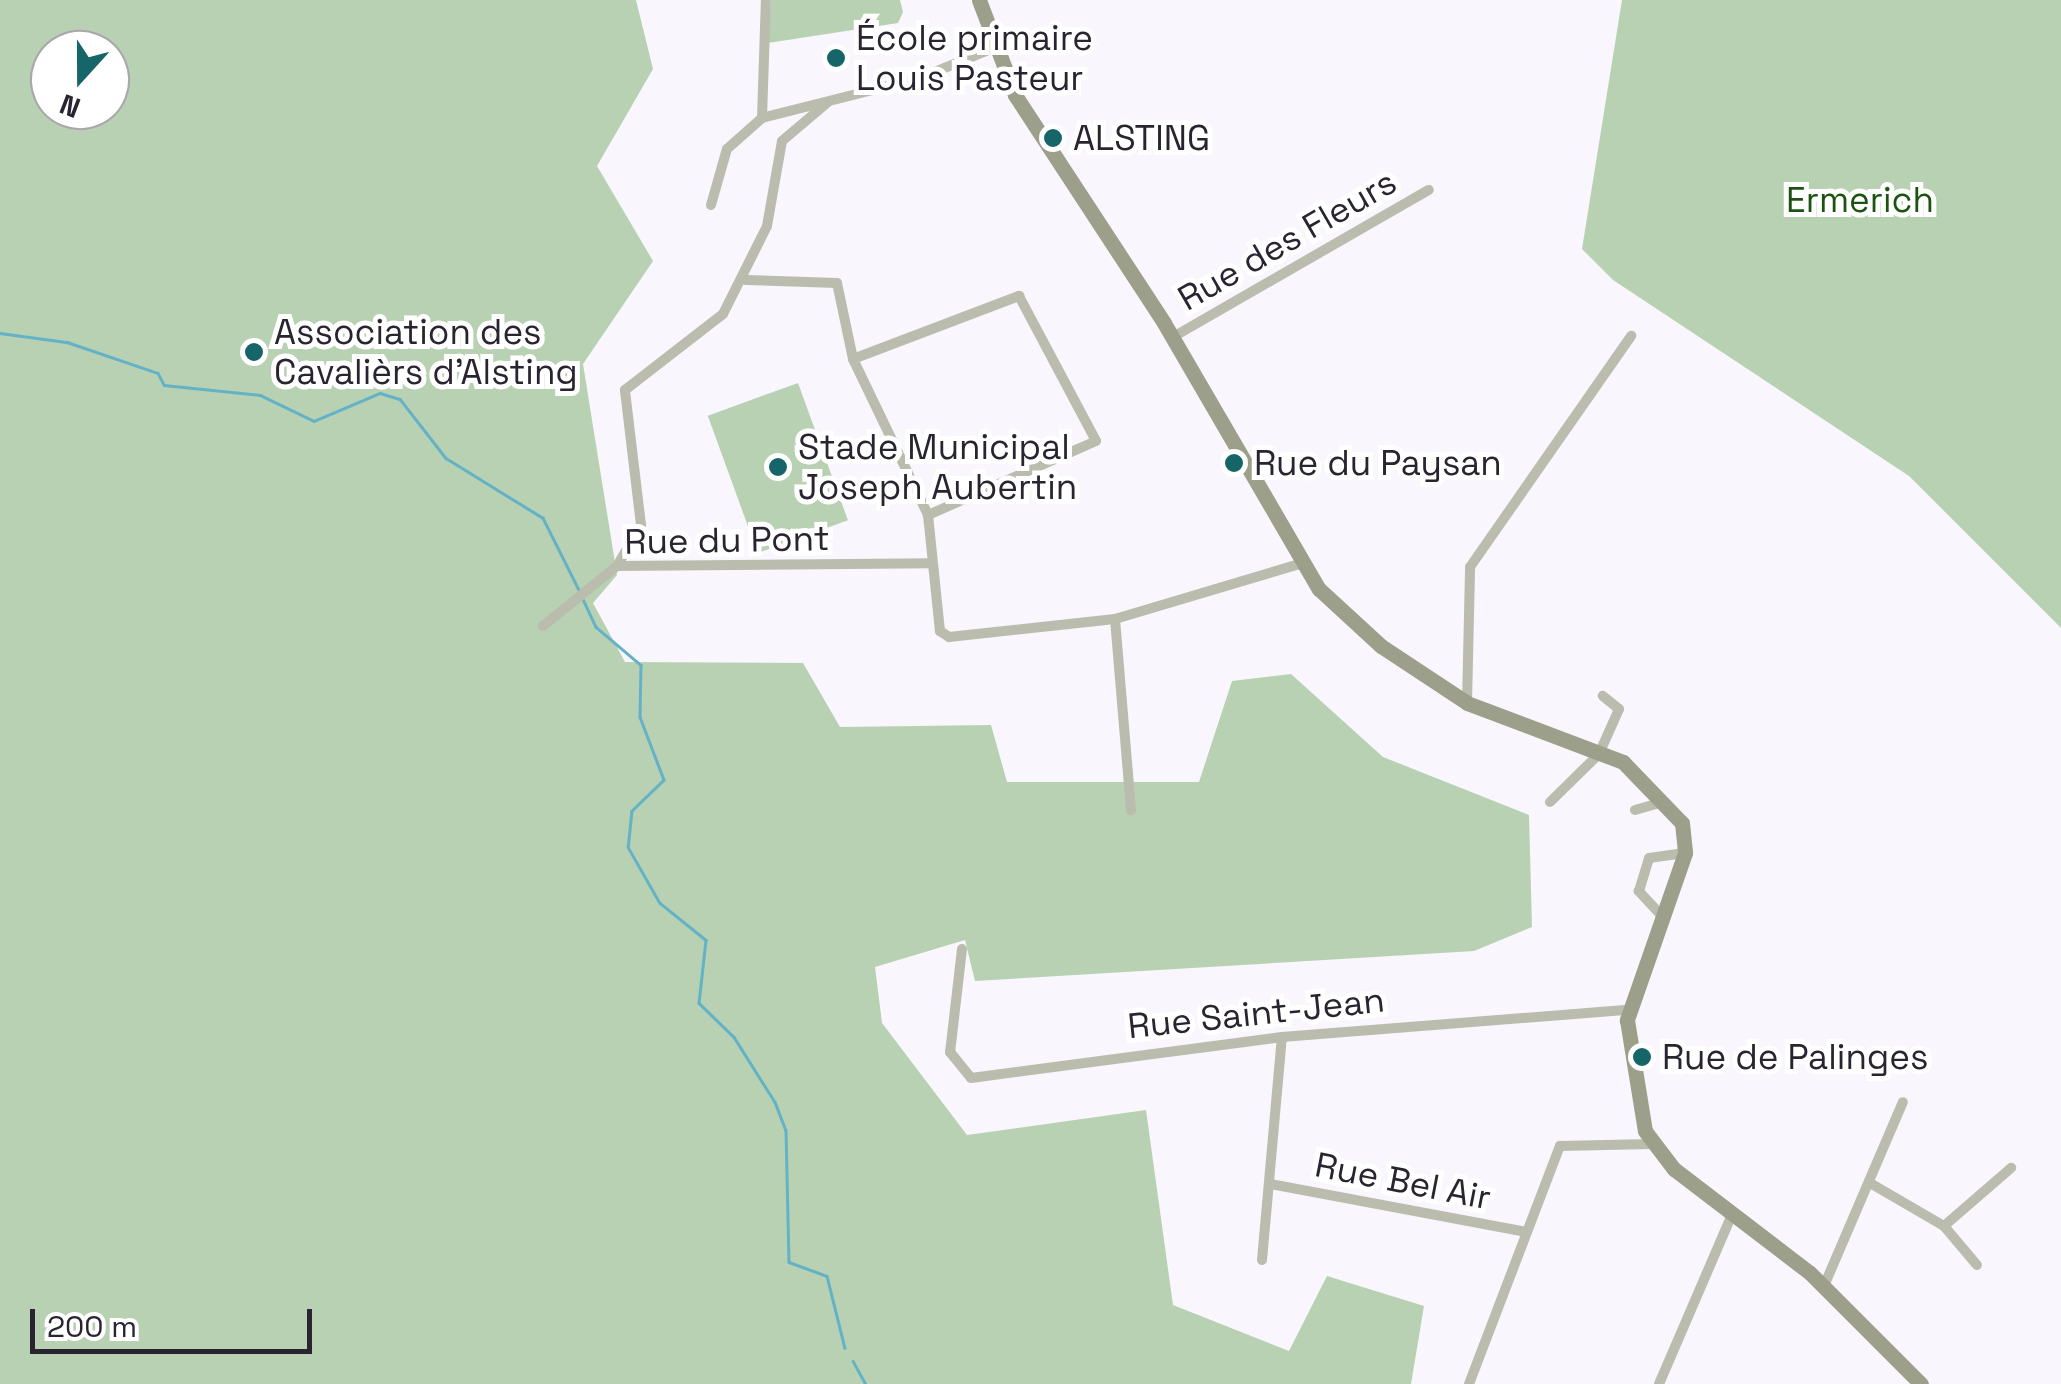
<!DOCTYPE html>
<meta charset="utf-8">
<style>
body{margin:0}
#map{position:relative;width:2061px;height:1384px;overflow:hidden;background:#f9f6fd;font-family:"Space Grotesk",sans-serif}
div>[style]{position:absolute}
.green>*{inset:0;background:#b8d1b3;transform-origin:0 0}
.stream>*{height:2.5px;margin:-1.25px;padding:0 1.25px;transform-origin:1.25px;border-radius:1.25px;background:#64b2c6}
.street>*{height:10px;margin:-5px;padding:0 5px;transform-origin:5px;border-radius:5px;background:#babdae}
.secondary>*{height:15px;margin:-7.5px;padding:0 7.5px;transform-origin:7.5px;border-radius:7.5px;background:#9ca08a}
.dots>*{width:28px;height:28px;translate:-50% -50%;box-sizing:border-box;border:5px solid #fff;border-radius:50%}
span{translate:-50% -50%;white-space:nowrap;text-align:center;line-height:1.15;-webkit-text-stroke:10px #fff;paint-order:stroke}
.poi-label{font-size:35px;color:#292430}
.left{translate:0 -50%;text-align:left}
.park-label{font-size:35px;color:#1d5311}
.street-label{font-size:35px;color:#292430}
.north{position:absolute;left:30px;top:30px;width:100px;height:100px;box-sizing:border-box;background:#fff;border:2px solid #a9a7ac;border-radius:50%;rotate:201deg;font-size:28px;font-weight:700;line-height:40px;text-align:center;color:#292430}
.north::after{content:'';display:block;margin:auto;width:35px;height:45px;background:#166569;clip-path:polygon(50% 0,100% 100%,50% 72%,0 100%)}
.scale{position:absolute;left:30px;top:1309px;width:282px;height:45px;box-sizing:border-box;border:5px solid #292430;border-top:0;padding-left:12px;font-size:30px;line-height:35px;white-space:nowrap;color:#292430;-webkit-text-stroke:8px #fff;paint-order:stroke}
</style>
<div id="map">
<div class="green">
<div style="clip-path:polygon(evenodd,0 0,636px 0,653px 69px,597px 166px,653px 261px,583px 364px,617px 575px,593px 603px,625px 662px,803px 663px,840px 727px,991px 725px,1007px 782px,1199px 782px,1232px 681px,1291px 674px,1383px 757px,1529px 815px,1532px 927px,1474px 951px,975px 981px,965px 940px,875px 967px,882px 1023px,967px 1135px,1146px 1110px,1173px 1305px,1289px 1351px,1327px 1276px,1424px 1306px,1411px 1384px,0 1384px,0 0,50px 50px,110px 50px,110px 110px,50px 110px,50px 50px)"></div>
<div style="clip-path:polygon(771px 0,900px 0,903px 12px,898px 23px,768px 43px)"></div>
<div style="clip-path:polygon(1622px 0,2061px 0,2061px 628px,1909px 476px,1613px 280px,1582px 249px)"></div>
<div style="left:798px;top:383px;width:146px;height:96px;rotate:70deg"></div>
</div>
<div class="stream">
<div style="left:0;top:333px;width:68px;rotate:7.7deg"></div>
<div style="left:67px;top:342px;width:96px;rotate:18.8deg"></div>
<div style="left:158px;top:373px;width:13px;rotate:63deg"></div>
<div style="left:164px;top:385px;width:97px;rotate:5.9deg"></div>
<div style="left:260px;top:395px;width:60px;rotate:25.7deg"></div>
<div style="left:314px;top:421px;width:72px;rotate:-23deg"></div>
<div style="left:380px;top:393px;width:21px;rotate:17deg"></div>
<div style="left:400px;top:399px;width:75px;rotate:52.1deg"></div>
<div style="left:446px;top:458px;width:114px;rotate:31.7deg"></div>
<div style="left:543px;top:518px;width:80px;rotate:63.4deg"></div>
<div style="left:582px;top:597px;width:33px;rotate:65deg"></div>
<div style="left:596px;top:627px;width:59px;rotate:40.2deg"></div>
<div style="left:641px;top:665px;width:52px;rotate:91.1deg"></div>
<div style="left:640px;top:717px;width:67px;rotate:69.1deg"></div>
<div style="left:664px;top:780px;width:45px;rotate:135.9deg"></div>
<div style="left:632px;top:811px;width:36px;rotate:96deg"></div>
<div style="left:628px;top:847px;width:64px;rotate:60.3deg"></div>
<div style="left:660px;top:903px;width:59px;rotate:38.8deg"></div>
<div style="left:706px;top:940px;width:63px;rotate:96.3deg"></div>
<div style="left:699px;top:1003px;width:49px;rotate:44.2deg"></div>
<div style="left:734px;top:1037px;width:77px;rotate:57.8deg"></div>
<div style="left:775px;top:1102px;width:30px;rotate:69deg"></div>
<div style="left:786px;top:1130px;width:132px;rotate:88.7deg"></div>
<div style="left:789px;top:1262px;width:40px;rotate:20.2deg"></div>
<div style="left:827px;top:1276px;width:74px;rotate:76deg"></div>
<div style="left:853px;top:1361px;width:26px;rotate:61deg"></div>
</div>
<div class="street">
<div style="left:762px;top:118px;width:163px;rotate:-14.2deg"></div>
<div style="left:920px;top:78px;width:79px;rotate:-22.3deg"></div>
<div style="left:762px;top:118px;width:118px;rotate:-88.1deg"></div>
<div style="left:711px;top:205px;width:58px;rotate:-74.1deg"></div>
<div style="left:727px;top:149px;width:47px;rotate:-41.5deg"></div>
<div style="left:746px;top:280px;width:91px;rotate:1.9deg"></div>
<div style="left:837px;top:283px;width:78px;rotate:78.1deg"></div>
<div style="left:853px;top:359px;width:173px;rotate:64.3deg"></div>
<div style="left:928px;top:515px;width:117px;rotate:84.1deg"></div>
<div style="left:940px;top:631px;width:11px;rotate:34deg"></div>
<div style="left:949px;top:637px;width:167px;rotate:-6.2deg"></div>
<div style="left:1115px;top:619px;width:193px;rotate:-16.6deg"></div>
<div style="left:1173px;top:337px;width:295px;rotate:-29.9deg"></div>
<div style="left:853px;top:359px;width:178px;rotate:-20.8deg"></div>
<div style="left:1019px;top:296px;width:164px;rotate:62deg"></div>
<div style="left:1096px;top:441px;width:184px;rotate:156.2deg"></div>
<div style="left:617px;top:566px;width:48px;rotate:-59.7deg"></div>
<div style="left:641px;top:525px;width:136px;rotate:-96.8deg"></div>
<div style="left:625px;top:390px;width:124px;rotate:-37.8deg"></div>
<div style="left:723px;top:314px;width:98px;rotate:-63.4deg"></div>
<div style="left:767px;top:226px;width:86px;rotate:-80deg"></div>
<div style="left:782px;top:141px;width:60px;rotate:-40.3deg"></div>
<div style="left:1115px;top:619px;width:192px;rotate:85.2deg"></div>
<div style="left:543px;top:626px;width:95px;rotate:-39deg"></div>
<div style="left:617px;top:566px;width:315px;rotate:-0.5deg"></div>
<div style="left:1467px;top:703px;width:136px;rotate:-88.7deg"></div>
<div style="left:1470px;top:567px;width:282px;rotate:-55.1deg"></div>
<div style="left:1550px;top:802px;width:69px;rotate:-44.4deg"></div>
<div style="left:1599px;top:754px;width:49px;rotate:-66deg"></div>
<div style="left:1619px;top:709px;width:21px;rotate:-141deg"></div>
<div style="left:1635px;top:810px;width:29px;rotate:-16deg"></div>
<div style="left:1661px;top:915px;width:33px;rotate:-133deg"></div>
<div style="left:1639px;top:891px;width:34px;rotate:-73deg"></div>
<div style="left:1649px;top:858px;width:36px;rotate:-8deg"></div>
<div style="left:962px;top:949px;width:104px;rotate:96.6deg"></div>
<div style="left:950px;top:1052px;width:33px;rotate:51deg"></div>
<div style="left:971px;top:1078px;width:314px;rotate:-7.5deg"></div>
<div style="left:1282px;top:1037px;width:347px;rotate:-4.5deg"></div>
<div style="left:1870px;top:1183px;width:86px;rotate:30.2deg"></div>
<div style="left:1944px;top:1226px;width:89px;rotate:-40.9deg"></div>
<div style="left:1270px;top:1184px;width:261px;rotate:10.6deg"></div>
<div style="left:1944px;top:1226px;width:51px;rotate:49.8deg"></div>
<div style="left:1262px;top:1260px;width:224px;rotate:-84.9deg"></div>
<div style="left:1824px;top:1286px;width:200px;rotate:-66.8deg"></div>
<div style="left:1469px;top:1384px;width:255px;rotate:-69.1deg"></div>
<div style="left:1560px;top:1146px;width:92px;rotate:-1.2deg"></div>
<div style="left:1659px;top:1384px;width:182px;rotate:-66.7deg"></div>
</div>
<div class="secondary">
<div style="left:979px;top:0;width:102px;rotate:69.2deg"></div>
<div style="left:1015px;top:95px;width:272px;rotate:56.8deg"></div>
<div style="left:1164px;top:323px;width:308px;rotate:59.8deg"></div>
<div style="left:1319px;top:589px;width:84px;rotate:42.6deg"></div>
<div style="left:1381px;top:646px;width:103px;rotate:33.5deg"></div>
<div style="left:1467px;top:703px;width:167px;rotate:20.7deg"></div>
<div style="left:1623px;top:762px;width:85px;rotate:46deg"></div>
<div style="left:1682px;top:823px;width:30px;rotate:84deg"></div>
<div style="left:1685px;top:853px;width:177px;rotate:109.2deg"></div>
<div style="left:1627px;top:1020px;width:112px;rotate:80.8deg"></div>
<div style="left:1645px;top:1131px;width:48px;rotate:52.7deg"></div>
<div style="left:1674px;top:1169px;width:171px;rotate:37.4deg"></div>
<div style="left:1810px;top:1273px;width:157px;rotate:45deg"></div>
</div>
<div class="dots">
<div style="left:836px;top:58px;background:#166569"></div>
<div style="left:1053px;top:138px;background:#166569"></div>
<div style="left:254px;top:352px;background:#166569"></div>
<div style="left:1234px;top:463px;background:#166569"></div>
<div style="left:778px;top:467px;background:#166569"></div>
<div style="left:1642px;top:1057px;background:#166569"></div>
</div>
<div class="poi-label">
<span class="left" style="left:856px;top:58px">École primaire<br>Louis Pasteur</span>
<span class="left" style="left:1073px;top:138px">ALSTING</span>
<span class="left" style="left:274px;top:352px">Association des<br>Cavalièrs d'Alsting</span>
<span class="left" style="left:798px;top:467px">Stade Municipal<br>Joseph Aubertin</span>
<span class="left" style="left:1254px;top:463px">Rue du Paysan</span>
<span class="left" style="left:1662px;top:1057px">Rue de Palinges</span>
</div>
<div class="park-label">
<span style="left:1860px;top:200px">Ermerich</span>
</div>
<div class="street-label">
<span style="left:1287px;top:240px;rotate:-30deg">Rue des Fleurs</span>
<span style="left:727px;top:540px;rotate:-1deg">Rue du Pont</span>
<span style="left:1256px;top:1013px;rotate:-6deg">Rue Saint-Jean</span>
<span style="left:1403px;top:1181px;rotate:11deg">Rue Bel Air</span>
</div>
<div class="north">N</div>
<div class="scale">200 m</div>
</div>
